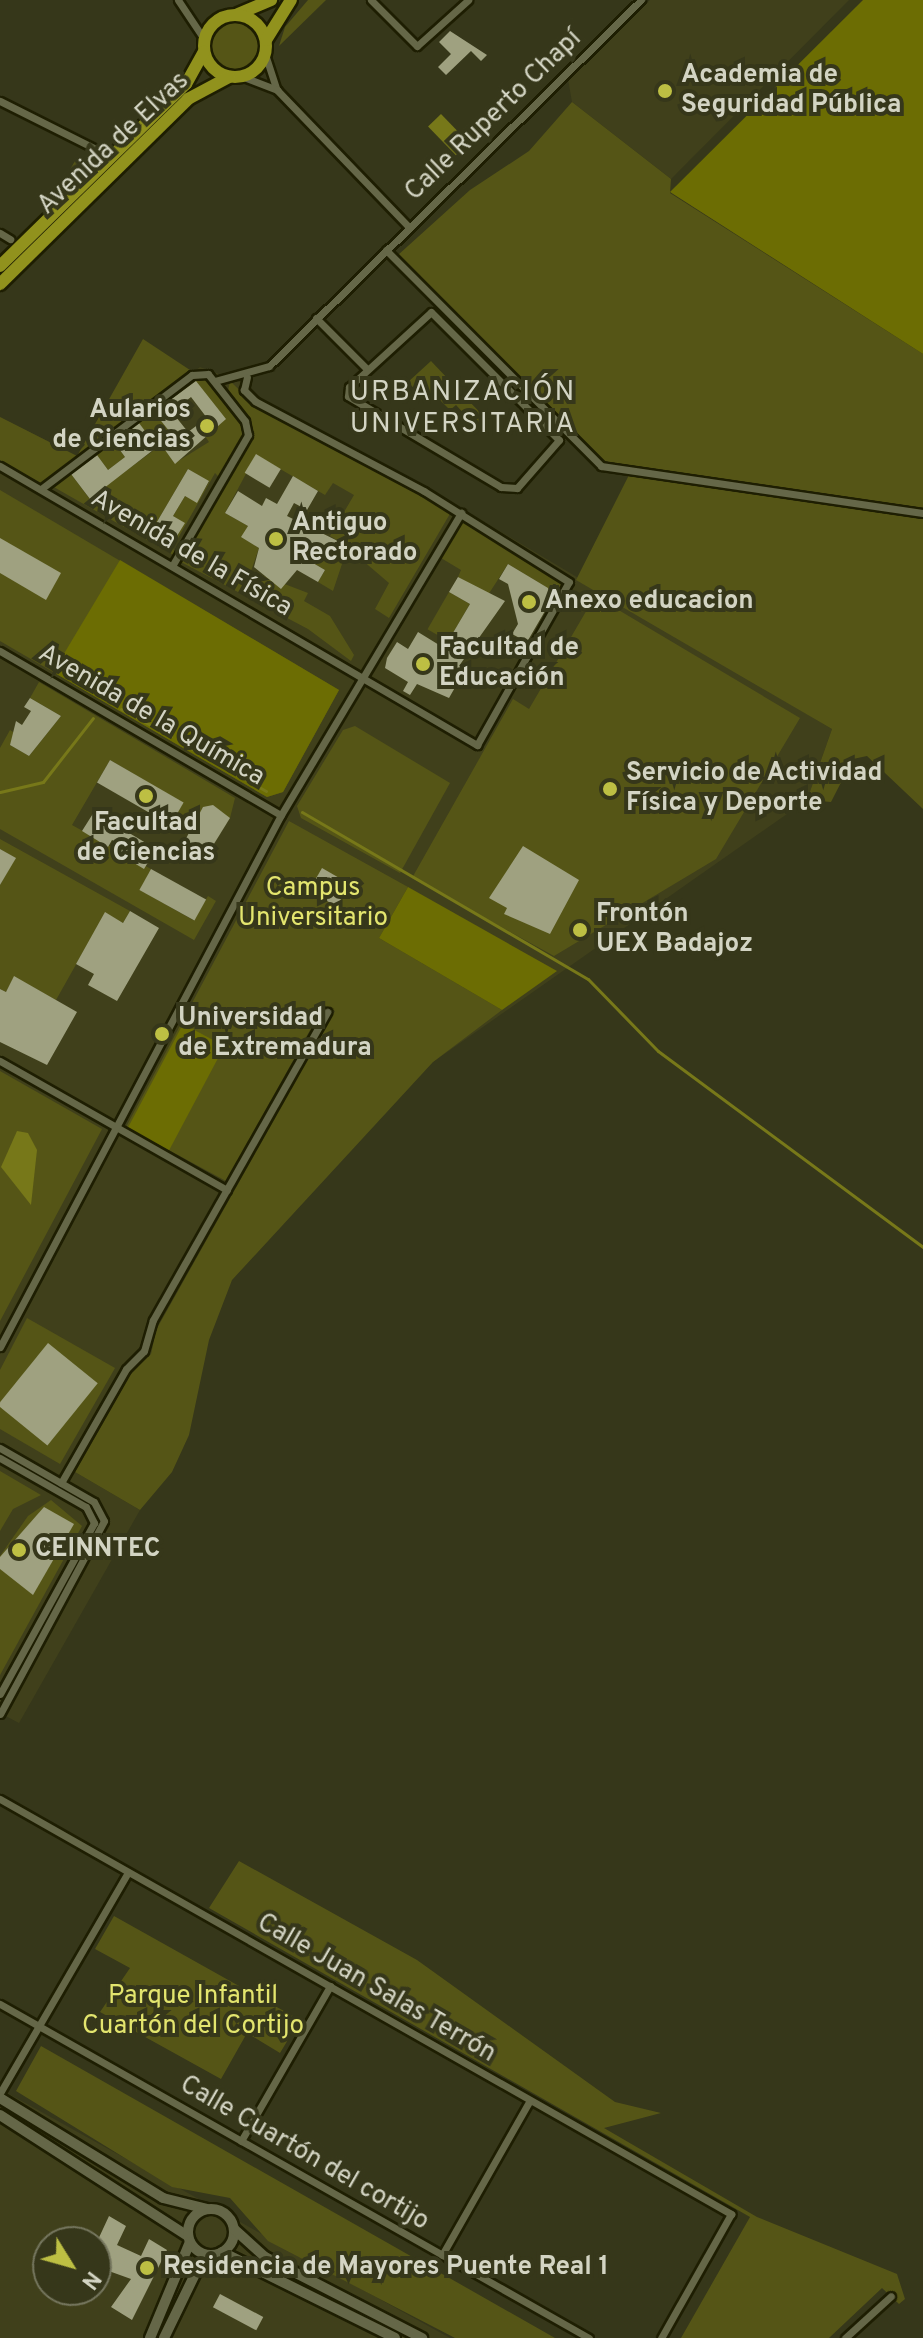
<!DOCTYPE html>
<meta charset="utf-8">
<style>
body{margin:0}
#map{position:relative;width:923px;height:2338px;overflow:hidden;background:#36371a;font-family:Overpass,sans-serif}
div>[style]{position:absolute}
.built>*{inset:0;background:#40401b}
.green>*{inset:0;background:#555516;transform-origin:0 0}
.round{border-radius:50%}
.forest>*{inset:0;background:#6c6d03;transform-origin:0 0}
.water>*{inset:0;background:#777819;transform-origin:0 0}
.stream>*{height:3px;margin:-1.5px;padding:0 1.5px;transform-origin:1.5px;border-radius:1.5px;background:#777819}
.building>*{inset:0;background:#9fa180;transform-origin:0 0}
.roads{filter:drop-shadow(2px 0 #1e1e02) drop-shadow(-2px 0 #1e1e02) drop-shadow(0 2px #1e1e02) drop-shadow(0 -2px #1e1e02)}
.street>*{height:7px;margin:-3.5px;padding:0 3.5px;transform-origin:3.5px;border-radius:3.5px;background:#656748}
.secondary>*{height:10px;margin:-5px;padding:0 5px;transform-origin:5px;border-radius:5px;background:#656748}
.secondary>.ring{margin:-5px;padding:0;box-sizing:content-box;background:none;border:10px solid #656748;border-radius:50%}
.highway>*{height:12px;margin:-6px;padding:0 6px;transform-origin:6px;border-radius:6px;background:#91921d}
.highway>.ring{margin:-6px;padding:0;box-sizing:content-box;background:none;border:12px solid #91921d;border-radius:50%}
.dots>*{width:22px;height:22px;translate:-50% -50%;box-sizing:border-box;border:4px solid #36371a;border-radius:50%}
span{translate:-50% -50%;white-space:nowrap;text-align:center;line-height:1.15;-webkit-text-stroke:8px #36371a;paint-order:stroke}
.poi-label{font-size:26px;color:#d3d4c3;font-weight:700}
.left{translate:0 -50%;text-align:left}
.right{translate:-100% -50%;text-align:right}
.street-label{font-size:26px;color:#d3d4c3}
.park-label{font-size:26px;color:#e3e56e}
.neighbourhood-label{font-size:28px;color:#d3d4c3;letter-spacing:2px}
.north{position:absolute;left:32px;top:2226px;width:80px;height:80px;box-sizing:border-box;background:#36371a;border:2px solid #75765e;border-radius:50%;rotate:127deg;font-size:22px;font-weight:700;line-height:32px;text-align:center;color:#d3d4c3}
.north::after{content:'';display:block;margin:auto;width:28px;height:36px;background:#bdbf43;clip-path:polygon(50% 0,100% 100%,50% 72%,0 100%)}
</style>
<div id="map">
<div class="built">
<div style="clip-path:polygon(650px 0,849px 0,671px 179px,572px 102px,568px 79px)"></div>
<div style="clip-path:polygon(200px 367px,246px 384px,259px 399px,429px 489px,832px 729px,807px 800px,433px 1062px,339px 1006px,156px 1330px,151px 1354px,133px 1370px,75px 1472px,140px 1510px,19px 1723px,0 1713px,0 417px,79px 457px)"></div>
<div style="clip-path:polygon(evenodd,0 2089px,251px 2228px,450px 2338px,0 2338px,0 2089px,48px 2242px,96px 2242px,96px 2290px,48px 2290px,48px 2242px)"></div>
</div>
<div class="green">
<div style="clip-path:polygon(308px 0,326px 0,279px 46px,285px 27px)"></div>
<div class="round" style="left:211px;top:22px;width:48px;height:48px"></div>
<div style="clip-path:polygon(572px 102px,671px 179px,670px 193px,923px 354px,923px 508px,605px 463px,398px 255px,470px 190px,529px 151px)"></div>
<div style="left:75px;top:161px;width:8px;height:85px;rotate:30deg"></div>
<div style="clip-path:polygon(143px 339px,193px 372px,41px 484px,0 460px,0 417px,77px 456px)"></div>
<div style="clip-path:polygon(431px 361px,488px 421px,479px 430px,456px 405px,450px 410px,435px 395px,427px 402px,408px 382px)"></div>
<div style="clip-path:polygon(evenodd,195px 377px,207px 377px,245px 424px,245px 435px,220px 478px,215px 473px,173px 547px,175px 556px,52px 486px,195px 377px,194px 379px,225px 419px,205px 436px,209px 442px,175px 463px,165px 450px,177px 441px,153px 410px,194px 379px,195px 377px,138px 423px,157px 448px,89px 498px,71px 474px,96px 454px,108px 470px,125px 457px,113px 441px,138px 423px,195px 377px,188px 469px,209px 482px,197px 502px,185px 496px,173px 516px,184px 523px,172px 544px,151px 532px,188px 469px)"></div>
<div style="clip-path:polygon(230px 381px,259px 409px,451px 512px,389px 618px,375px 609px,389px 583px,355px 554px,344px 558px,333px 591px,318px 582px,325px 570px,313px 563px,322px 547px,339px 557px,345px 545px,330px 536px,354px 495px,333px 483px,325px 495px,256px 455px,225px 513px,248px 526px,242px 537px,259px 548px,251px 571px,308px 593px,304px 601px,330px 616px,354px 655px,351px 661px,308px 629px,181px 562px,254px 432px,228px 391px)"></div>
<div style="clip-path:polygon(629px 475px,923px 518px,923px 809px,867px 756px,853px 759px,831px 802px,807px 800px,832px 729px,576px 580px)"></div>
<div style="clip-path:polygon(0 490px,339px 690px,283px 792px,267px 797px,0 641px)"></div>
<div style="clip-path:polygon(463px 520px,561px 581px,559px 595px,508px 564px,488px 595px,458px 577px,461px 570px,441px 558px)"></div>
<div style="left:449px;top:592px;width:24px;height:43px;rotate:30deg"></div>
<div style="clip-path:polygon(595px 596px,800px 718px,716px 859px,554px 956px,412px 878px,513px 699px,529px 709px)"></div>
<div style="clip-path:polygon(39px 682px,235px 798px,230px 818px,203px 807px,195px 825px,177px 812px,183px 803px,110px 760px,72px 825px,151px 869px,140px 890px,193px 920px,208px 896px,216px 901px,194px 940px,0 829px,0 748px,10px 730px,16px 734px,10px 745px,29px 756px,61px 716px,30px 698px)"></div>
<div style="clip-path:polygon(355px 726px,450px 783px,400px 873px,301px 818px,297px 806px,343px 730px)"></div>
<div style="clip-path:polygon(289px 821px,408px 887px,379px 938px,502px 1010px,433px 1062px,232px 1280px,209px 1340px,189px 1435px,172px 1472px,140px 1510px,75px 1472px,133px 1370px,151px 1354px,156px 1330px,335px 1011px,324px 1005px,226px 1181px,126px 1127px)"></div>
<div style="clip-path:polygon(0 839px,130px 911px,123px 923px,105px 913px,56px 1000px,14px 977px,6px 992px,0 989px,0 885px,15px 858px,0 849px)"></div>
<div style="clip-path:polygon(0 1071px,102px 1129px,0 1321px)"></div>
<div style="clip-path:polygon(27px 1318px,115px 1368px,60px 1464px,0 1429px,0 1370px)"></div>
<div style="clip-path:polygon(0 1471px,41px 1495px,13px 1509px,0 1531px)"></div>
<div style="clip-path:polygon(51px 1500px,82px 1526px,0 1675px,0 1556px,28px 1516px)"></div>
<div style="clip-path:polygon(239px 1861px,417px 1960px,615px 2102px,661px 2113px,604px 2128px,757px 2217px,897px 2274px,905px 2299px,899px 2304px,882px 2288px,829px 2338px,681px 2338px,750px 2217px,209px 1908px)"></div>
<div style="clip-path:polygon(114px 1916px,300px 2020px,280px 2053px,247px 2033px,221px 2079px,100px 2012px,130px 1968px,95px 1949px)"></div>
<div style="clip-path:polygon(41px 2046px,555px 2338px,455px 2338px,268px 2241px,230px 2198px,172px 2187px,16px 2091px)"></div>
</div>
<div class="forest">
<div style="clip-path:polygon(863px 0,923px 0,923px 354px,670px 192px)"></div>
<div style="clip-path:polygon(120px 560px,339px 690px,283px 792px,267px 797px,53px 672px)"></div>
<div style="clip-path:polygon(408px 887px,557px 971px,502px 1010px,379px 938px)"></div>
<div style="left:183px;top:1024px;width:47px;height:118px;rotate:28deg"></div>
</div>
<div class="water">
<div style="left:441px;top:114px;width:40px;height:18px;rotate:46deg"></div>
<div style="clip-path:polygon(17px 1131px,28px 1133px,37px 1150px,31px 1205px,1px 1167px)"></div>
</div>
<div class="stream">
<div style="left:121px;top:709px;width:57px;rotate:28.4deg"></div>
<div style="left:180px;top:742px;width:99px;rotate:29.7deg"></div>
<div style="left:0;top:792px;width:44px;rotate:-13.1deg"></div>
<div style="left:43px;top:782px;width:81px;rotate:-52deg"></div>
<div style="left:302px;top:812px;width:331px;rotate:30.3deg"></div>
<div style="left:588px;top:979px;width:100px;rotate:45.8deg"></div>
<div style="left:658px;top:1051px;width:330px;rotate:36.5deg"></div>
</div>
<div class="building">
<div style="clip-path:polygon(450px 31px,487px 55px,481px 61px,471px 51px,446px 75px,438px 67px,451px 54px,439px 42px)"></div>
<div style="clip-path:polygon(evenodd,196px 381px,226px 419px,175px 464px,165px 450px,177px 441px,154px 412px,196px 381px,191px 397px,207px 418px,188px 432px,172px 412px,191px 397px)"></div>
<div style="clip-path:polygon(139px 423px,157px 447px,90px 499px,71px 474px,97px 455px,108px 470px,125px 457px,114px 442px)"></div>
<div style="left:256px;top:454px;width:29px;height:22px;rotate:31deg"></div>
<div style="clip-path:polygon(188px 469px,209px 481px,197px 503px,185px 496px,173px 516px,185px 523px,172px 544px,151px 532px)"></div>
<div style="clip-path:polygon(293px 476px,318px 491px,307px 510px,294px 503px,287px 516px,346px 545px,338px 557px,322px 547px,313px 563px,325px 570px,318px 582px,297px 570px,281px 589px,254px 567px,259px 548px,241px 537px,248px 526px,225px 513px,238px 491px,262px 506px,266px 498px,277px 504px)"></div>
<div style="clip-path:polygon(0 538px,61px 573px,46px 600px,0 573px)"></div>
<div style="clip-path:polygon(508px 564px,548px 588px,552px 599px,527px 642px,512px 634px,518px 624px,508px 584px,499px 579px)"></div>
<div style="clip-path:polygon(458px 577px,505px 601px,459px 666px,465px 670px,449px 698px,417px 684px,410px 695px,403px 691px,408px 682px,385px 668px,387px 658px,397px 642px,408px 649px,418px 632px,444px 648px,470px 604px,449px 592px)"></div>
<div style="clip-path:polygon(30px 698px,61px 716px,29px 756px,10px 745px,16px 721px,22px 725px,31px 711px,24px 707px)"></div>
<div style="left:110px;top:760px;width:85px;height:26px;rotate:30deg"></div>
<div style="clip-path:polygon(213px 805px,230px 818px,204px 860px,183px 844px,203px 807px)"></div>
<div style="clip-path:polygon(94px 812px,156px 849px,144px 869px,119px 854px,124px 846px,112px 840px,108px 847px,82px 831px)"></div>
<div style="clip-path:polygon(523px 846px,579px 880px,550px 934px,504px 914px,507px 908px,489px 898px)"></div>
<div style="clip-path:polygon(0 849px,16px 858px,0 885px)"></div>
<div style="left:322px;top:868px;width:32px;height:26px;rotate:30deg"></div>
<div style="left:151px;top:869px;width:63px;height:24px;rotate:29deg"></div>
<div style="clip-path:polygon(130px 911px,159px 928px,117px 1001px,88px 985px,94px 974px,76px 964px,105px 912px,123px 923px)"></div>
<div style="clip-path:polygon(14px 976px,77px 1012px,47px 1065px,0 1042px,0 989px,6px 992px)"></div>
<div style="left:48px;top:1343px;width:64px;height:80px;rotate:39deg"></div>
<div style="clip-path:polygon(44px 1507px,74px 1524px,33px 1595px,0 1569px,0 1557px)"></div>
<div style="clip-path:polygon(109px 2216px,126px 2226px,117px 2245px,141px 2256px,149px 2239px,167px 2250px,132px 2320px,111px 2307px,131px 2279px,106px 2270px,96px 2289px,96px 2244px)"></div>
<div style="left:220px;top:2294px;width:49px;height:15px;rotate:28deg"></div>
</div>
<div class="roads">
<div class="street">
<div style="left:178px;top:0;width:47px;rotate:56.3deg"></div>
<div style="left:371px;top:0;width:65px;rotate:45deg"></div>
<div style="left:417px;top:46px;width:69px;rotate:-42deg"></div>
<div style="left:265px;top:54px;width:36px;rotate:72deg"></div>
<div style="left:241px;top:76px;width:39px;rotate:21deg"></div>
<div style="left:277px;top:90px;width:190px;rotate:46.1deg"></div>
<div style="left:0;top:101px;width:123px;rotate:26.6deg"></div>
<div style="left:0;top:233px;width:12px;rotate:31deg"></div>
<div style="left:386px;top:250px;width:305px;rotate:45.1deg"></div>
<div style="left:601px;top:466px;width:325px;rotate:8.3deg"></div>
<div style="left:431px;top:312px;width:181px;rotate:45deg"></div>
<div style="left:559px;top:440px;width:64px;rotate:131.2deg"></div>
<div style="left:517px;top:488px;width:16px;rotate:-176deg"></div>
<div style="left:501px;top:487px;width:178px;rotate:-149.3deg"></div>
<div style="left:348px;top:396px;width:9px;rotate:-84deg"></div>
<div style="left:349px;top:387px;width:111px;rotate:-42.4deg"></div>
<div style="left:316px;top:318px;width:72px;rotate:45deg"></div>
<div style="left:215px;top:381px;width:56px;rotate:-15.5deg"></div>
<div style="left:269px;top:366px;width:522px;rotate:-44.53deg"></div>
<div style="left:0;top:466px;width:553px;rotate:30.32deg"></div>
<div style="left:477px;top:745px;width:187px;rotate:-60.6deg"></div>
<div style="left:569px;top:582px;width:171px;rotate:-147.9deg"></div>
<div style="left:424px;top:491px;width:191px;rotate:-152deg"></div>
<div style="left:255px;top:401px;width:16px;rotate:-135deg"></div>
<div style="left:244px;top:390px;width:13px;rotate:-77deg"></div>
<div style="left:41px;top:489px;width:189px;rotate:-37.1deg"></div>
<div style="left:192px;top:375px;width:16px;rotate:-4deg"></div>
<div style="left:208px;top:374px;width:60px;rotate:51.8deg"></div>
<div style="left:245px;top:421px;width:14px;rotate:78deg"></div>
<div style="left:248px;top:435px;width:151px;rotate:120.1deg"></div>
<div style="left:0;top:651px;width:325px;rotate:30.3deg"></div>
<div style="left:0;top:1061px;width:261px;rotate:29.6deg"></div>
<div style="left:0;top:1347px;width:602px;rotate:-62.16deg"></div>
<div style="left:281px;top:815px;width:352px;rotate:-59.2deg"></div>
<div style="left:0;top:1448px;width:108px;rotate:29.9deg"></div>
<div style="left:94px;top:1502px;width:21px;rotate:62deg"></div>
<div style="left:104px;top:1521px;width:219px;rotate:118.3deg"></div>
<div style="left:0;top:1458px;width:99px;rotate:29.7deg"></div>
<div style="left:86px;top:1507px;width:18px;rotate:63deg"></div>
<div style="left:94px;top:1523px;width:195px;rotate:118.8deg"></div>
<div style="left:61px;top:1483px;width:131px;rotate:-60.3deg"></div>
<div style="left:126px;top:1369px;width:25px;rotate:-45deg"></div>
<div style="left:144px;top:1351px;width:32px;rotate:-74deg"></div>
<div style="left:153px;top:1320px;width:354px;rotate:-60.5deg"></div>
<div style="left:0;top:1799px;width:841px;rotate:29.58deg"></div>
<div style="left:731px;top:2214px;width:142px;rotate:119.4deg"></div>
<div style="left:0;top:2004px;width:677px;rotate:29.56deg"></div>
<div style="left:0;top:2093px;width:255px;rotate:-59.9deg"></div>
<div style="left:241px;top:2141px;width:179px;rotate:-60.1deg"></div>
<div style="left:442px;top:2255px;width:178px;rotate:-60.4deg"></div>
<div style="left:845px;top:2338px;width:62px;rotate:-42.4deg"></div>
</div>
<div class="secondary">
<div style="left:0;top:2098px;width:191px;rotate:31.5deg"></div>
<div style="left:163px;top:2198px;width:45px;rotate:14deg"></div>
<div style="left:0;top:2115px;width:224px;rotate:32.8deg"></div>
<div class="ring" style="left:188px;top:2209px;width:36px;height:36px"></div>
<div style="left:234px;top:2229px;width:42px;rotate:42.1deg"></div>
<div style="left:265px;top:2257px;width:177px;rotate:27.3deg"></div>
<div style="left:222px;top:2252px;width:193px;rotate:26.4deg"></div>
<div style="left:150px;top:2338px;width:104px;rotate:-67.4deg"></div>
<div style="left:164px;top:2338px;width:78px;rotate:-64.1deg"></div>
<div style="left:198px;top:2268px;width:20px;rotate:-37deg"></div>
</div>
<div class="highway">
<div style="left:238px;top:14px;width:36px;rotate:-23deg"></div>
<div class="ring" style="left:204px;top:15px;width:50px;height:50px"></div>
<div style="left:266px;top:40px;width:47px;rotate:-58deg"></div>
<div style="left:0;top:266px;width:260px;rotate:-44.4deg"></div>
<div style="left:186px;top:84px;width:37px;rotate:-61deg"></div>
<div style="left:0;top:284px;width:264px;rotate:-44.5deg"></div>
<div style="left:188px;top:99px;width:47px;rotate:-28.2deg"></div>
</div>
</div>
<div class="dots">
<div style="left:665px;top:91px;background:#bdbf43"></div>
<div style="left:207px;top:426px;background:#bdbf43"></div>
<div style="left:276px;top:539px;background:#bdbf43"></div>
<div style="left:529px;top:602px;background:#bdbf43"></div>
<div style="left:423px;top:664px;background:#bdbf43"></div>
<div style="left:610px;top:789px;background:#bdbf43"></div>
<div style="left:146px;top:796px;background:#bdbf43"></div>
<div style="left:580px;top:930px;background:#bdbf43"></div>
<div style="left:162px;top:1034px;background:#bdbf43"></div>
<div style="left:19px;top:1550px;background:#bdbf43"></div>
<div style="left:147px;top:2268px;background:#bdbf43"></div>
</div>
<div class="poi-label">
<span class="left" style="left:681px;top:91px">Academia de<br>Seguridad Pública</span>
<span class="right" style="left:191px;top:426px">Aularios<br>de Ciencias</span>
<span class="left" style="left:292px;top:539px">Antiguo<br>Rectorado</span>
<span class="left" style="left:545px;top:602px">Anexo educacion</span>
<span class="left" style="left:439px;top:664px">Facultad de<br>Educación</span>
<span class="left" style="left:626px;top:789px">Servicio de Actividad<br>Física y Deporte</span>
<span style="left:146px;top:839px">Facultad<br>de Ciencias</span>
<span class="left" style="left:596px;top:930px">Frontón<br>UEX Badajoz</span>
<span class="left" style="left:178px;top:1034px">Universidad<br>de Extremadura</span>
<span class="left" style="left:35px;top:1550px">CEINNTEC</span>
<span class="left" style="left:163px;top:2268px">Residencia de Mayores Puente Real 1</span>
</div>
<div class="street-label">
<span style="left:494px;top:116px;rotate:-44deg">Calle Ruperto Chapí</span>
<span style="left:114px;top:144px;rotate:-43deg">Avenida de Elvas</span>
<span style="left:191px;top:554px;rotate:30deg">Avenida de la Física</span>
<span style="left:151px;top:716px;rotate:30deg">Avenida de la Química</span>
<span style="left:376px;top:1989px;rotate:30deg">Calle Juan Salas Terrón</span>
<span style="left:304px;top:2154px;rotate:30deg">Calle Cuartón del cortijo</span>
</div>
<div class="park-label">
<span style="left:313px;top:904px">Campus<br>Universitario</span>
<span style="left:193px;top:2012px">Parque Infantil<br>Cuartón del Cortijo</span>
</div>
<div class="neighbourhood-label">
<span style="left:463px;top:409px">URBANIZACIÓN<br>UNIVERSITARIA</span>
</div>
<div class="north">N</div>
</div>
